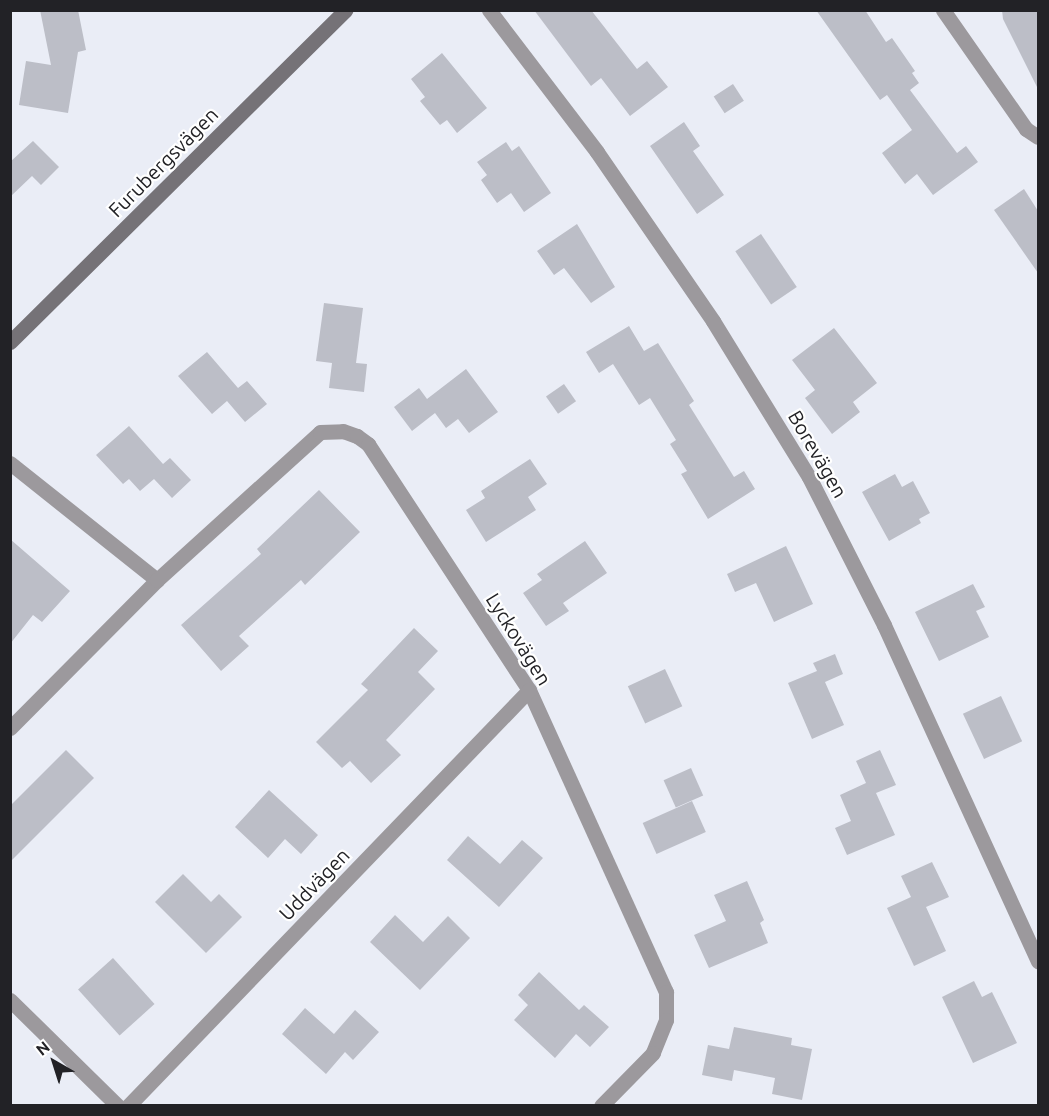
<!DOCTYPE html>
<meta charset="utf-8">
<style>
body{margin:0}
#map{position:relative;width:1049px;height:1116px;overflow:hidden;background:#eaedf6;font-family:Ubuntu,sans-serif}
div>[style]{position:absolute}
.building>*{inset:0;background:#bcbec7;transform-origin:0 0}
.street>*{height:15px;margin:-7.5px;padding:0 7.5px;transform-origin:7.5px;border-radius:7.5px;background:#9c999d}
.secondary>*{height:15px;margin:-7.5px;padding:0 7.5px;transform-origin:7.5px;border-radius:7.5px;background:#757277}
span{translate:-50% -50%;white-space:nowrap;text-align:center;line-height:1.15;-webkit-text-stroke:4.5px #fff;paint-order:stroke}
.street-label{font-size:20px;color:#222226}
.frame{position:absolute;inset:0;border:12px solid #222226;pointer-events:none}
.north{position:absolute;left:24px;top:1032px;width:60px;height:60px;-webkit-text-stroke:4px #fff;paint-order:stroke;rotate:321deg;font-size:16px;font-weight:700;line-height:24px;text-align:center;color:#222226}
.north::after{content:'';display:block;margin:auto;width:21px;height:27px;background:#222226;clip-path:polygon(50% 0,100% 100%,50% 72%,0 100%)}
</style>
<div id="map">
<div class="building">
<div style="clip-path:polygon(40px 10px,78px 10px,86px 50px,78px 52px,68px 113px,19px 105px,26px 61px,51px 65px)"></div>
<div style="clip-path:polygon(534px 10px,591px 10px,637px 69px,647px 61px,668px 87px,630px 116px,601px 78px,591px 86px)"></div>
<div style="clip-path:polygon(816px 10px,865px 10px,886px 42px,892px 38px,915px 71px,912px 73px,919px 83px,910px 90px,957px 153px,966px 146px,978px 162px,933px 195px,917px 174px,905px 184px,882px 153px,912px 130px,887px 95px,880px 100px)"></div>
<div style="clip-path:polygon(1002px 10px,1038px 10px,1038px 89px,1003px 19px)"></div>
<div style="clip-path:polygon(442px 53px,487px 108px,457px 133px,447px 120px,440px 125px,420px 101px,425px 97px,411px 79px)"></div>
<div style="left:733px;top:84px;width:20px;height:23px;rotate:57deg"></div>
<div style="clip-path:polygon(684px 122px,700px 146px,693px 151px,724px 195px,697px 214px,650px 146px)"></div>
<div style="clip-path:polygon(33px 141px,59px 167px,41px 185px,32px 176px,10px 197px,10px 162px)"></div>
<div style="clip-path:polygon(506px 142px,512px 151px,519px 146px,551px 193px,524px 212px,511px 193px,497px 203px,481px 180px,487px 175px,477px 162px)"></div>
<div style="clip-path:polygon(1024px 189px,1038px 211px,1038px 273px,994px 210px)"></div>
<div style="clip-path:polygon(577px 224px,615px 287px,591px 303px,564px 268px,554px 275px,537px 251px)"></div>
<div style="left:761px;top:234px;width:64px;height:31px;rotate:56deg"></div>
<div style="clip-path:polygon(324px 303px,363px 308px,356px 363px,367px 364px,364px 392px,329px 388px,332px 363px,316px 361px)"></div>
<div style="clip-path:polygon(629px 326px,644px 351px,658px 343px,694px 401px,689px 405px,734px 477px,744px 471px,755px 489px,708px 519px,681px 474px,687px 471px,670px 444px,676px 440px,650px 398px,639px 405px,613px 364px,599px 373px,586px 352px)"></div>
<div style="clip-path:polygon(834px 328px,877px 383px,853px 402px,860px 412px,832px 434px,805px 398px,815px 390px,792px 360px)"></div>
<div style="clip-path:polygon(207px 352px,238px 388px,247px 381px,267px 404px,245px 422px,227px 401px,212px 414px,178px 376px)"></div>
<div style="clip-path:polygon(466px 369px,498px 412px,469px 433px,458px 419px,446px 428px,435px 413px,412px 431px,394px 407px,419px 388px,427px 399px)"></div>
<div style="left:564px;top:384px;width:21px;height:22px;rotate:55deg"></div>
<div style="clip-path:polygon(129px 426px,163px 464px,170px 458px,191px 480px,172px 498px,154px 479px,140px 491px,129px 479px,123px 484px,96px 455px)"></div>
<div style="clip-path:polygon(530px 459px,547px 484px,528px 497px,536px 510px,486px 542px,466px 510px,485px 498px,481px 491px)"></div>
<div style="clip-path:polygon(895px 474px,902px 487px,913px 481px,930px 513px,919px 519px,921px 523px,889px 541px,862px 492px)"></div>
<div style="clip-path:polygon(319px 490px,360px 532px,305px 585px,301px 580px,239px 636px,249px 646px,221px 671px,181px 625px,261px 554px,257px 549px)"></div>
<div style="clip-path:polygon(10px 539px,70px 591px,42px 622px,33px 615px,10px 644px)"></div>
<div style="clip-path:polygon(585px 541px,607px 573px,563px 603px,569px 611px,546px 626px,523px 593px,542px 580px,537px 574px)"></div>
<div style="clip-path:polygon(786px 546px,813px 604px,774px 622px,756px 583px,735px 592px,727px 574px)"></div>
<div style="clip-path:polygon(973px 584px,985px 607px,976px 611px,989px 637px,939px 661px,915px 612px)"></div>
<div style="clip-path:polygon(414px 628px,438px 651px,418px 672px,435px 689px,386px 740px,401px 755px,371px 783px,350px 761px,342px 768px,316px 742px,368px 690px,361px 684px)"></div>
<div style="clip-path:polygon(835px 654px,843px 674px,825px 682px,844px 725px,812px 739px,788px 683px,817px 671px,813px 663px)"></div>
<div style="left:665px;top:669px;width:41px;height:41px;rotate:65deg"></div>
<div style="left:1001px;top:696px;width:50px;height:42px;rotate:65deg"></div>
<div style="clip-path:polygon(66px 750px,94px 778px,10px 862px,10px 806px)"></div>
<div style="clip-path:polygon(880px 750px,896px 785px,876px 793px,895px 835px,847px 855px,835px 828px,851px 821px,840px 795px,866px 783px,856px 761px)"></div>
<div style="left:691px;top:768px;width:30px;height:30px;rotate:66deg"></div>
<div style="clip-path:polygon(269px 790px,318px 835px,301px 854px,285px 839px,268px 858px,235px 827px)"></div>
<div style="left:692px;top:801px;width:34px;height:54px;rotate:66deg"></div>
<div style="clip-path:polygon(468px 836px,500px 864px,522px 840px,543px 858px,499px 907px,447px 860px)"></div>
<div style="clip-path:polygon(932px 862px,949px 897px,926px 907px,946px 951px,914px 966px,887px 908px,911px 897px,901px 876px)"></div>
<div style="clip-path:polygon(183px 874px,211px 902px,219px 894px,242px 917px,206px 953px,155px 902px)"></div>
<div style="clip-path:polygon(747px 881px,764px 920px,760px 923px,768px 943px,709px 968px,694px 935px,726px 921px,714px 895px)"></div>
<div style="clip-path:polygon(395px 915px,423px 942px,448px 916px,470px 938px,420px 990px,370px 942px)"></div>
<div style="left:113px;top:958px;width:62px;height:47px;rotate:48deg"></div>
<div style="clip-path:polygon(539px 972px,579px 1010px,584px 1005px,609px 1027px,590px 1047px,576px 1034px,555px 1058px,514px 1020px,528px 1005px,518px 995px)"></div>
<div style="clip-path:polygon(974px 981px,982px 997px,992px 992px,1017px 1043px,973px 1063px,942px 997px)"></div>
<div style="clip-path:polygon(305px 1008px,334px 1034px,355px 1010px,379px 1032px,353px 1060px,345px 1052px,326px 1074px,282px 1034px)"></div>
<div style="clip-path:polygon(734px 1027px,792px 1038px,791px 1045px,812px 1049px,802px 1100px,772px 1094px,775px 1078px,734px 1070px,732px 1081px,702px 1075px,708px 1045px,729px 1049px)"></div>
</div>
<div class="street">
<div style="left:489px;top:10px;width:178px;rotate:52.7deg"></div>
<div style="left:597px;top:152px;width:205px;rotate:55.5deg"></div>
<div style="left:713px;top:321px;width:183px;rotate:58.4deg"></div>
<div style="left:809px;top:477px;width:166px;rotate:63.1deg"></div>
<div style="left:884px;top:625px;width:370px;rotate:65.4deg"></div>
<div style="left:943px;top:10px;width:145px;rotate:55.1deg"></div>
<div style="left:1026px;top:129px;width:14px;rotate:34deg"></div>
<div style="left:10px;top:463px;width:188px;rotate:38.5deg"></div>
<div style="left:10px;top:728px;width:209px;rotate:-45.2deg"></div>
<div style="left:157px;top:580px;width:220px;rotate:-42.2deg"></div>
<div style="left:320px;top:432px;width:23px;rotate:-2deg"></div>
<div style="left:343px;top:431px;width:15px;rotate:20deg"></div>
<div style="left:357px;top:436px;width:14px;rotate:36deg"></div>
<div style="left:368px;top:444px;width:294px;rotate:56.8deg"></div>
<div style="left:529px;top:690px;width:332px;rotate:65.6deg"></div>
<div style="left:666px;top:992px;width:28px;rotate:90deg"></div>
<div style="left:666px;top:1020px;width:35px;rotate:112deg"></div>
<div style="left:653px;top:1053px;width:74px;rotate:134.5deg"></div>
<div style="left:10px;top:1000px;width:151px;rotate:44.5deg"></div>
<div style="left:128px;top:1106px;width:578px;rotate:-46.05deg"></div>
</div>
<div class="secondary">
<div style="left:10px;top:342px;width:472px;rotate:-44.7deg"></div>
</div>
<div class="street-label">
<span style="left:163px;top:162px;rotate:-45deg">Furubergsvägen</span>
<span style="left:818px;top:454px;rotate:60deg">Borevägen</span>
<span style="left:519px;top:639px;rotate:58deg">Lyckovägen</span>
<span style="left:314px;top:884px;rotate:-46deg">Uddvägen</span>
</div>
<div class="frame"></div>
<div class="north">N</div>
</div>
